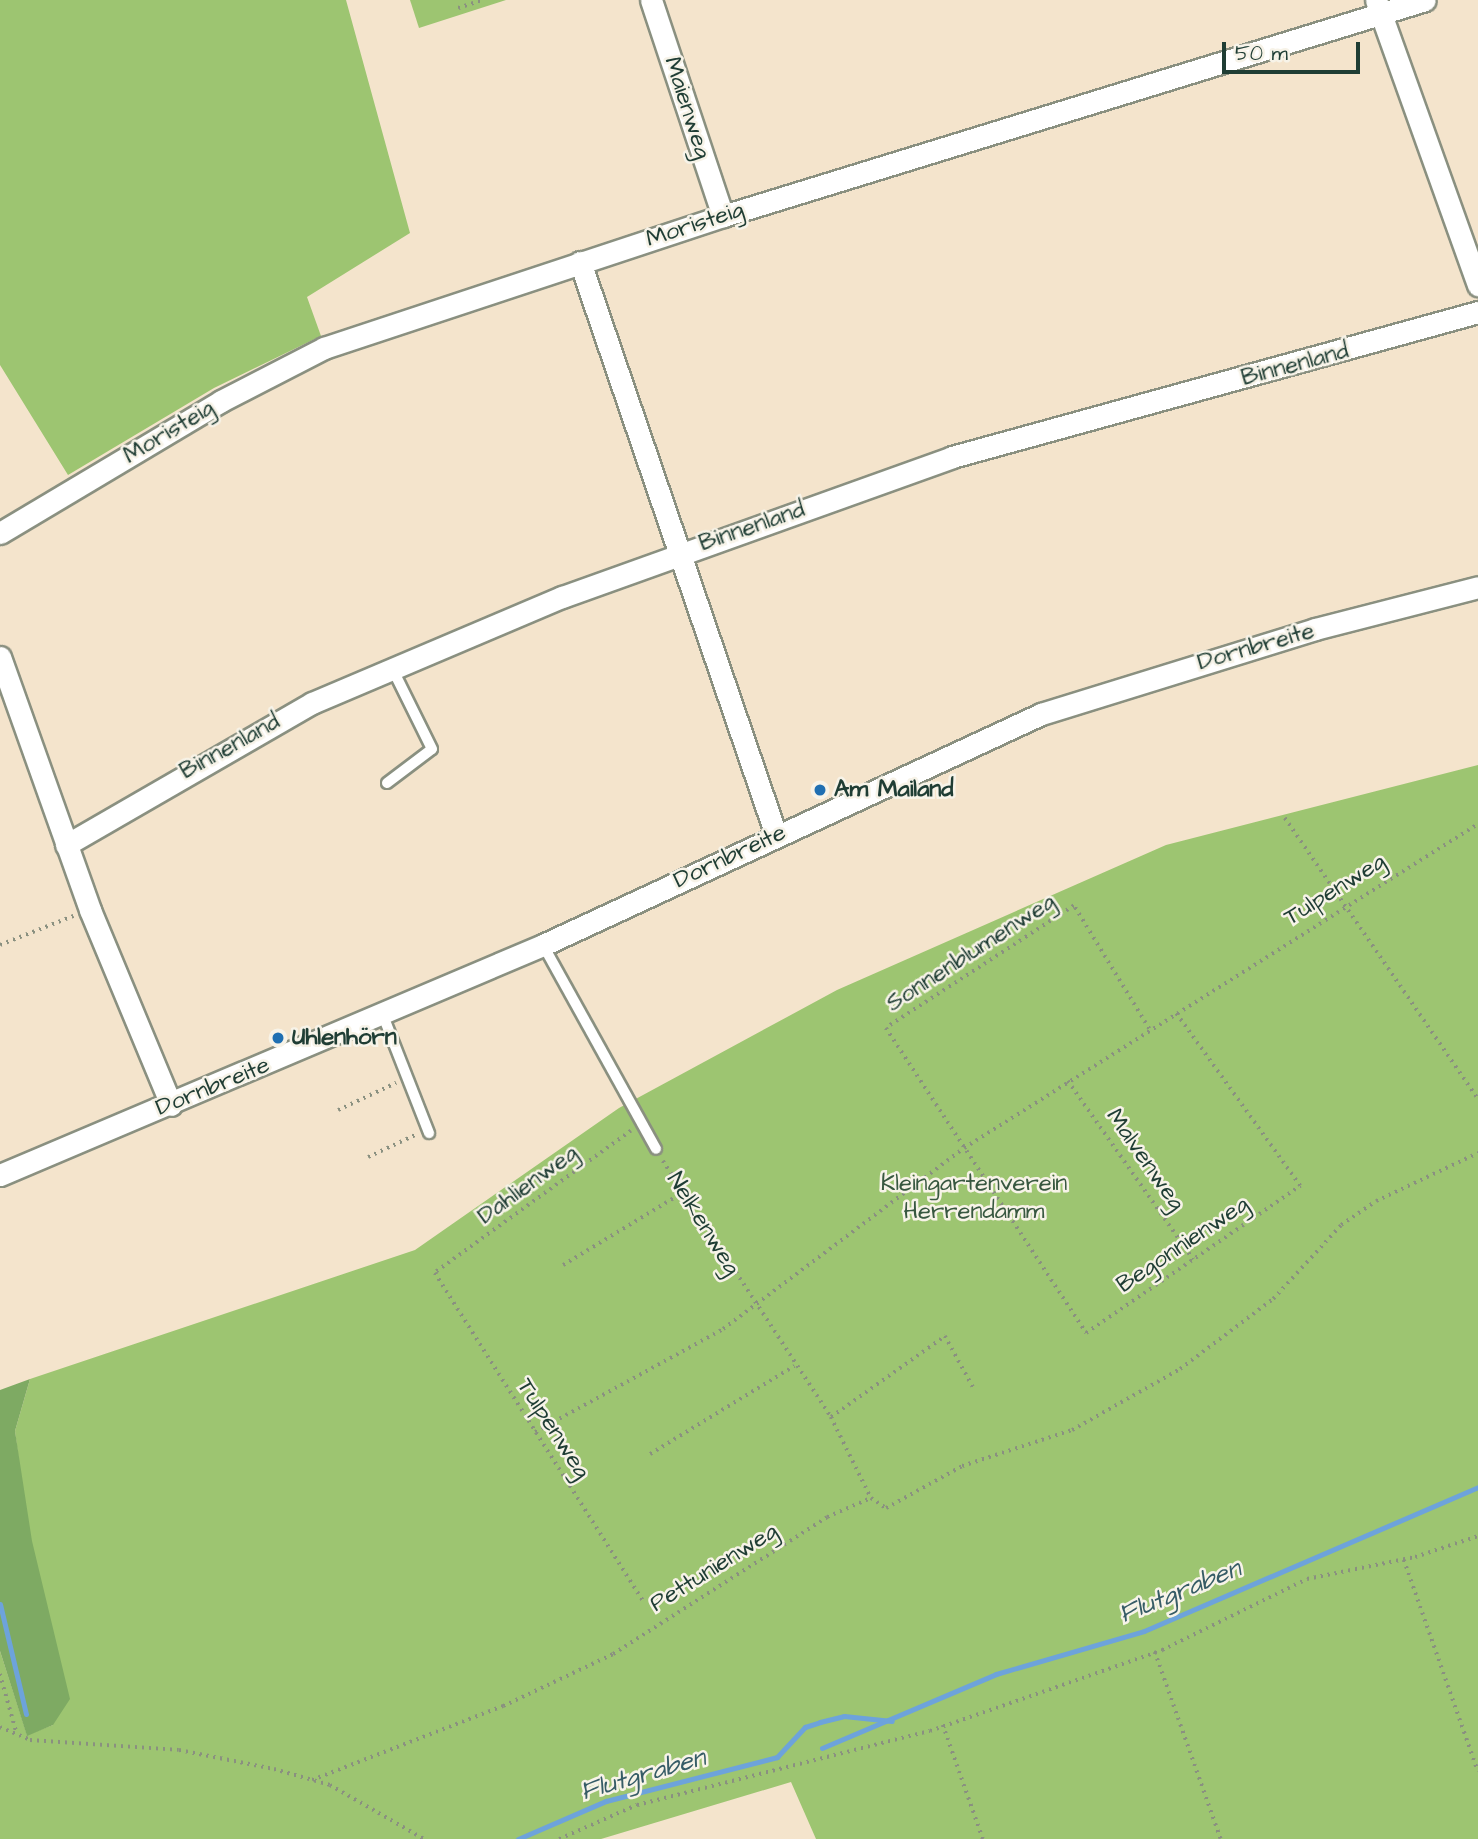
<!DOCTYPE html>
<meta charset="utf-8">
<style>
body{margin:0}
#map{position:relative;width:1478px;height:1839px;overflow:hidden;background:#f4e4cc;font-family:"Architects Daughter",sans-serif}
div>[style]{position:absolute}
.green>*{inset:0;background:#9dc571}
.forest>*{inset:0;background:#7eaa63}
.stream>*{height:5px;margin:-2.5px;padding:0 2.5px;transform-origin:2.5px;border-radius:2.5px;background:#6da3db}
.path>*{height:3.5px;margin-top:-1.75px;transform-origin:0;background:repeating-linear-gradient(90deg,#8a9080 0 2px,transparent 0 7px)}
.roads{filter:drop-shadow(2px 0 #8a9080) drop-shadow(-2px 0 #8a9080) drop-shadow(0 2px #8a9080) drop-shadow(0 -2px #8a9080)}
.service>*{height:10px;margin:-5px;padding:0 5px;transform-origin:5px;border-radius:5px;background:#fff}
.minor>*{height:21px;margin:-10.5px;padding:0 10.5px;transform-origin:10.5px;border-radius:10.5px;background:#fff}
.dots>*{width:19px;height:19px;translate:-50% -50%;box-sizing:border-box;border:4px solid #f7f3e8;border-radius:50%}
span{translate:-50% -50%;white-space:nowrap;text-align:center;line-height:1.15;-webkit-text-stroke:5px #f7f3e8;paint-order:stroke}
.street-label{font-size:24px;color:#1f3d34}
.poi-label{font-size:24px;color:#1f3d34;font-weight:700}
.left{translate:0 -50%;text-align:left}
.park-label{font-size:24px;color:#385840}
.water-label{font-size:26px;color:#365c66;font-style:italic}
.scale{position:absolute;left:1222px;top:42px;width:138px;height:32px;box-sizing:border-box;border:4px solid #1f3d34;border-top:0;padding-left:9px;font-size:21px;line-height:24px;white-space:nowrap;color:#1f3d34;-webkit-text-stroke:5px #f7f3e8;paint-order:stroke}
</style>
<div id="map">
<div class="green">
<div style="clip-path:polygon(0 0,346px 0,410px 233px,307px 297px,321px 336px,214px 388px,68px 475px,0 365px)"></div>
<div style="clip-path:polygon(410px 0,506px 0,419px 28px)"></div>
<div style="clip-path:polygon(1478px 765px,1478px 1839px,816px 1839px,791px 1782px,601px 1839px,0 1839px,0 1651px,27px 1735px,53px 1725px,15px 1431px,30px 1379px,415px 1250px,619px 1108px,837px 990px,1166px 845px)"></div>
</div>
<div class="forest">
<div style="clip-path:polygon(30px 1379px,15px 1431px,32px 1541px,70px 1699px,53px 1725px,27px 1736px,0 1651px,0 1390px)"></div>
</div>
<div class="stream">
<div style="left:0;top:1604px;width:113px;rotate:76.7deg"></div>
<div style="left:822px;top:1748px;width:189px;rotate:-23deg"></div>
<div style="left:996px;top:1674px;width:154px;rotate:-16.2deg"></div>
<div style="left:1144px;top:1631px;width:364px;rotate:-23.3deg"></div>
<div style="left:518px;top:1839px;width:96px;rotate:-23.4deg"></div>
<div style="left:606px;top:1801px;width:177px;rotate:-14.4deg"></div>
<div style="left:777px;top:1757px;width:41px;rotate:-47deg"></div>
<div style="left:805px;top:1727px;width:16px;rotate:-18deg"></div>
<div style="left:820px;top:1722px;width:25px;rotate:-14deg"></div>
<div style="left:844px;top:1716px;width:48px;rotate:5.9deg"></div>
</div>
<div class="path">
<div style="left:458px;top:8px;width:26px;rotate:-18deg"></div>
<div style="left:1285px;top:818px;width:341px;rotate:55.5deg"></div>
<div style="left:0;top:945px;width:79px;rotate:-21.7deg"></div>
<div style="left:1149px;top:1029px;width:144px;rotate:-121.4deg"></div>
<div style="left:1074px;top:906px;width:224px;rotate:147deg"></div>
<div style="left:886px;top:1028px;width:365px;rotate:56.7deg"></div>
<div style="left:1086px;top:1333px;width:260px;rotate:-34.5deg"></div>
<div style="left:1300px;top:1186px;width:214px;rotate:-125.7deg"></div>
<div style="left:1068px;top:1081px;width:218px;rotate:54.9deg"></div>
<div style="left:338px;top:1110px;width:64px;rotate:-25deg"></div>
<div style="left:631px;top:1131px;width:242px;rotate:144.1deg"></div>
<div style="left:435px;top:1273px;width:390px;rotate:57.6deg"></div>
<div style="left:368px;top:1157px;width:54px;rotate:-25.1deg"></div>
<div style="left:663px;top:1161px;width:306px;rotate:56.7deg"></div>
<div style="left:831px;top:1417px;width:90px;rotate:63.7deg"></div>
<div style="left:563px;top:1265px;width:139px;rotate:-31.2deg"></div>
<div style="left:831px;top:1417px;width:140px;rotate:-35.4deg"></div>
<div style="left:945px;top:1336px;width:60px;rotate:61.3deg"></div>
<div style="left:535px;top:1432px;width:214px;rotate:-28.7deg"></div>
<div style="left:723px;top:1329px;width:301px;rotate:-36.9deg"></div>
<div style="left:964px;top:1148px;width:608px;rotate:-32.23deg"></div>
<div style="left:650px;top:1454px;width:169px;rotate:-31.4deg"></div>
<div style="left:871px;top:1498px;width:18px;rotate:34deg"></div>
<div style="left:886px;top:1508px;width:87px;rotate:-28.9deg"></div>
<div style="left:962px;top:1466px;width:116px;rotate:-18.1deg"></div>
<div style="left:1072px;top:1430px;width:124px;rotate:-29.5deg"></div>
<div style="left:1180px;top:1369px;width:116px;rotate:-37deg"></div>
<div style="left:1273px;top:1299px;width:100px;rotate:-47.4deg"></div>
<div style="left:1341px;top:1225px;width:42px;rotate:-34.4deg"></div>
<div style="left:1376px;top:1201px;width:113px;rotate:-25.2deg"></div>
<div style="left:1404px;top:1560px;width:224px;rotate:70.7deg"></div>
<div style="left:1155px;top:1652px;width:198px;rotate:70.6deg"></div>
<div style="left:0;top:1674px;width:62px;rotate:74.2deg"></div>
<div style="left:943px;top:1725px;width:121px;rotate:70.7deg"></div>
<div style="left:0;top:1727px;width:33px;rotate:23deg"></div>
<div style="left:30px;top:1740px;width:149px;rotate:3.8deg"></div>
<div style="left:179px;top:1750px;width:97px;rotate:11.3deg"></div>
<div style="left:274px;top:1769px;width:58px;rotate:15.9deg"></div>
<div style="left:330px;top:1785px;width:108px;rotate:29.9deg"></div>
<div style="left:312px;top:1780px;width:205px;rotate:-21.2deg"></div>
<div style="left:503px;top:1706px;width:122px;rotate:-25.3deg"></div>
<div style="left:613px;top:1654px;width:254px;rotate:-32.6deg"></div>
<div style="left:827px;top:1517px;width:48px;rotate:-23.4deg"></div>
<div style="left:559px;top:1839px;width:85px;rotate:-23.6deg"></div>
<div style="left:637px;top:1805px;width:302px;rotate:-14.2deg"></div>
<div style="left:930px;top:1731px;width:246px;rotate:-19.2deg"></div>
<div style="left:1162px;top:1650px;width:161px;rotate:-26.1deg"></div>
<div style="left:1307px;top:1579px;width:110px;rotate:-11.5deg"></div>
<div style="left:1415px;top:1557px;width:66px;rotate:-18.4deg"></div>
</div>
<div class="roads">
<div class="service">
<div style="left:387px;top:783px;width:56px;rotate:-37.1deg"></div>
<div style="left:432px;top:749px;width:90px;rotate:-116.3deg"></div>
<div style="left:543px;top:945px;width:233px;rotate:61deg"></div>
<div style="left:382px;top:1013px;width:129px;rotate:68.6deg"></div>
</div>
<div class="minor">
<div style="left:651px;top:0;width:228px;rotate:71.6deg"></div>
<div style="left:1376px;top:0;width:303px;rotate:70.3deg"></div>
<div style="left:580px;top:262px;width:606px;rotate:71.12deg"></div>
<div style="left:0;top:533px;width:257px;rotate:-30.8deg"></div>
<div style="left:221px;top:401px;width:116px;rotate:-27.2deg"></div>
<div style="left:324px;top:348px;width:420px;rotate:-18.3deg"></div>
<div style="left:723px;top:216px;width:734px;rotate:-17.1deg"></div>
<div style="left:0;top:657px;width:269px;rotate:70.4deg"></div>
<div style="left:90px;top:910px;width:211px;rotate:67.4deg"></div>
<div style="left:66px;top:845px;width:284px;rotate:-30deg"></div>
<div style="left:312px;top:703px;width:272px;rotate:-23deg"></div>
<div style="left:562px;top:597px;width:414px;rotate:-19.7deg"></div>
<div style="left:952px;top:457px;width:546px;rotate:-15.41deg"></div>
<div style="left:0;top:1175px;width:590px;rotate:-22.96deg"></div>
<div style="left:543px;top:945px;width:549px;rotate:-24.88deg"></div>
<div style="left:1041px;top:714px;width:287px;rotate:-17.2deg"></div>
<div style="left:1315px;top:629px;width:168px;rotate:-14.4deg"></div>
</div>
</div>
<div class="dots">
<div style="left:820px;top:790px;background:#1f6fb2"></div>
<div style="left:278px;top:1038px;background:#1f6fb2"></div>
</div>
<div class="street-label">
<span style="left:687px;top:108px;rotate:72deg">Maienweg</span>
<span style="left:695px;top:225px;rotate:-18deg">Moristeig</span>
<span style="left:1295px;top:365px;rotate:-15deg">Binnenland</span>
<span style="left:169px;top:432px;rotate:-31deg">Moristeig</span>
<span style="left:752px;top:527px;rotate:-19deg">Binnenland</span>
<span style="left:1256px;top:647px;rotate:-16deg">Dornbreite</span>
<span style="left:230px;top:747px;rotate:-29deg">Binnenland</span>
<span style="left:730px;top:857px;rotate:-25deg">Dornbreite</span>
<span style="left:1335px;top:890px;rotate:-32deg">Tulpenweg</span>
<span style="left:971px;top:953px;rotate:-33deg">Sonnenblumenweg</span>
<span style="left:213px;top:1087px;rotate:-22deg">Dornbreite</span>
<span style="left:1145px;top:1160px;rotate:55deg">Malvenweg</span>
<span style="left:528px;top:1185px;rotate:-36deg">Dahlienweg</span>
<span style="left:703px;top:1224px;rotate:58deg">Nelkenweg</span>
<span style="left:1183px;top:1245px;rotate:-34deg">Begonnienweg</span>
<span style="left:553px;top:1429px;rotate:57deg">Tulpenweg</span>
<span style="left:714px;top:1568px;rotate:-32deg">Pettunienweg</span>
</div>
<div class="poi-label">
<span class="left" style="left:834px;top:790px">Am Mailand</span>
<span class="left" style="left:292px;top:1038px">Uhlenhörn</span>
</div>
<div class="park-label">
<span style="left:974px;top:1198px">Kleingartenverein<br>Herrendamm</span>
</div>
<div class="water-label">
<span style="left:1180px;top:1592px;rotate:-22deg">Flutgraben</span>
<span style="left:643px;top:1775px;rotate:-16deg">Flutgraben</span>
</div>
<div class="scale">50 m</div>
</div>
